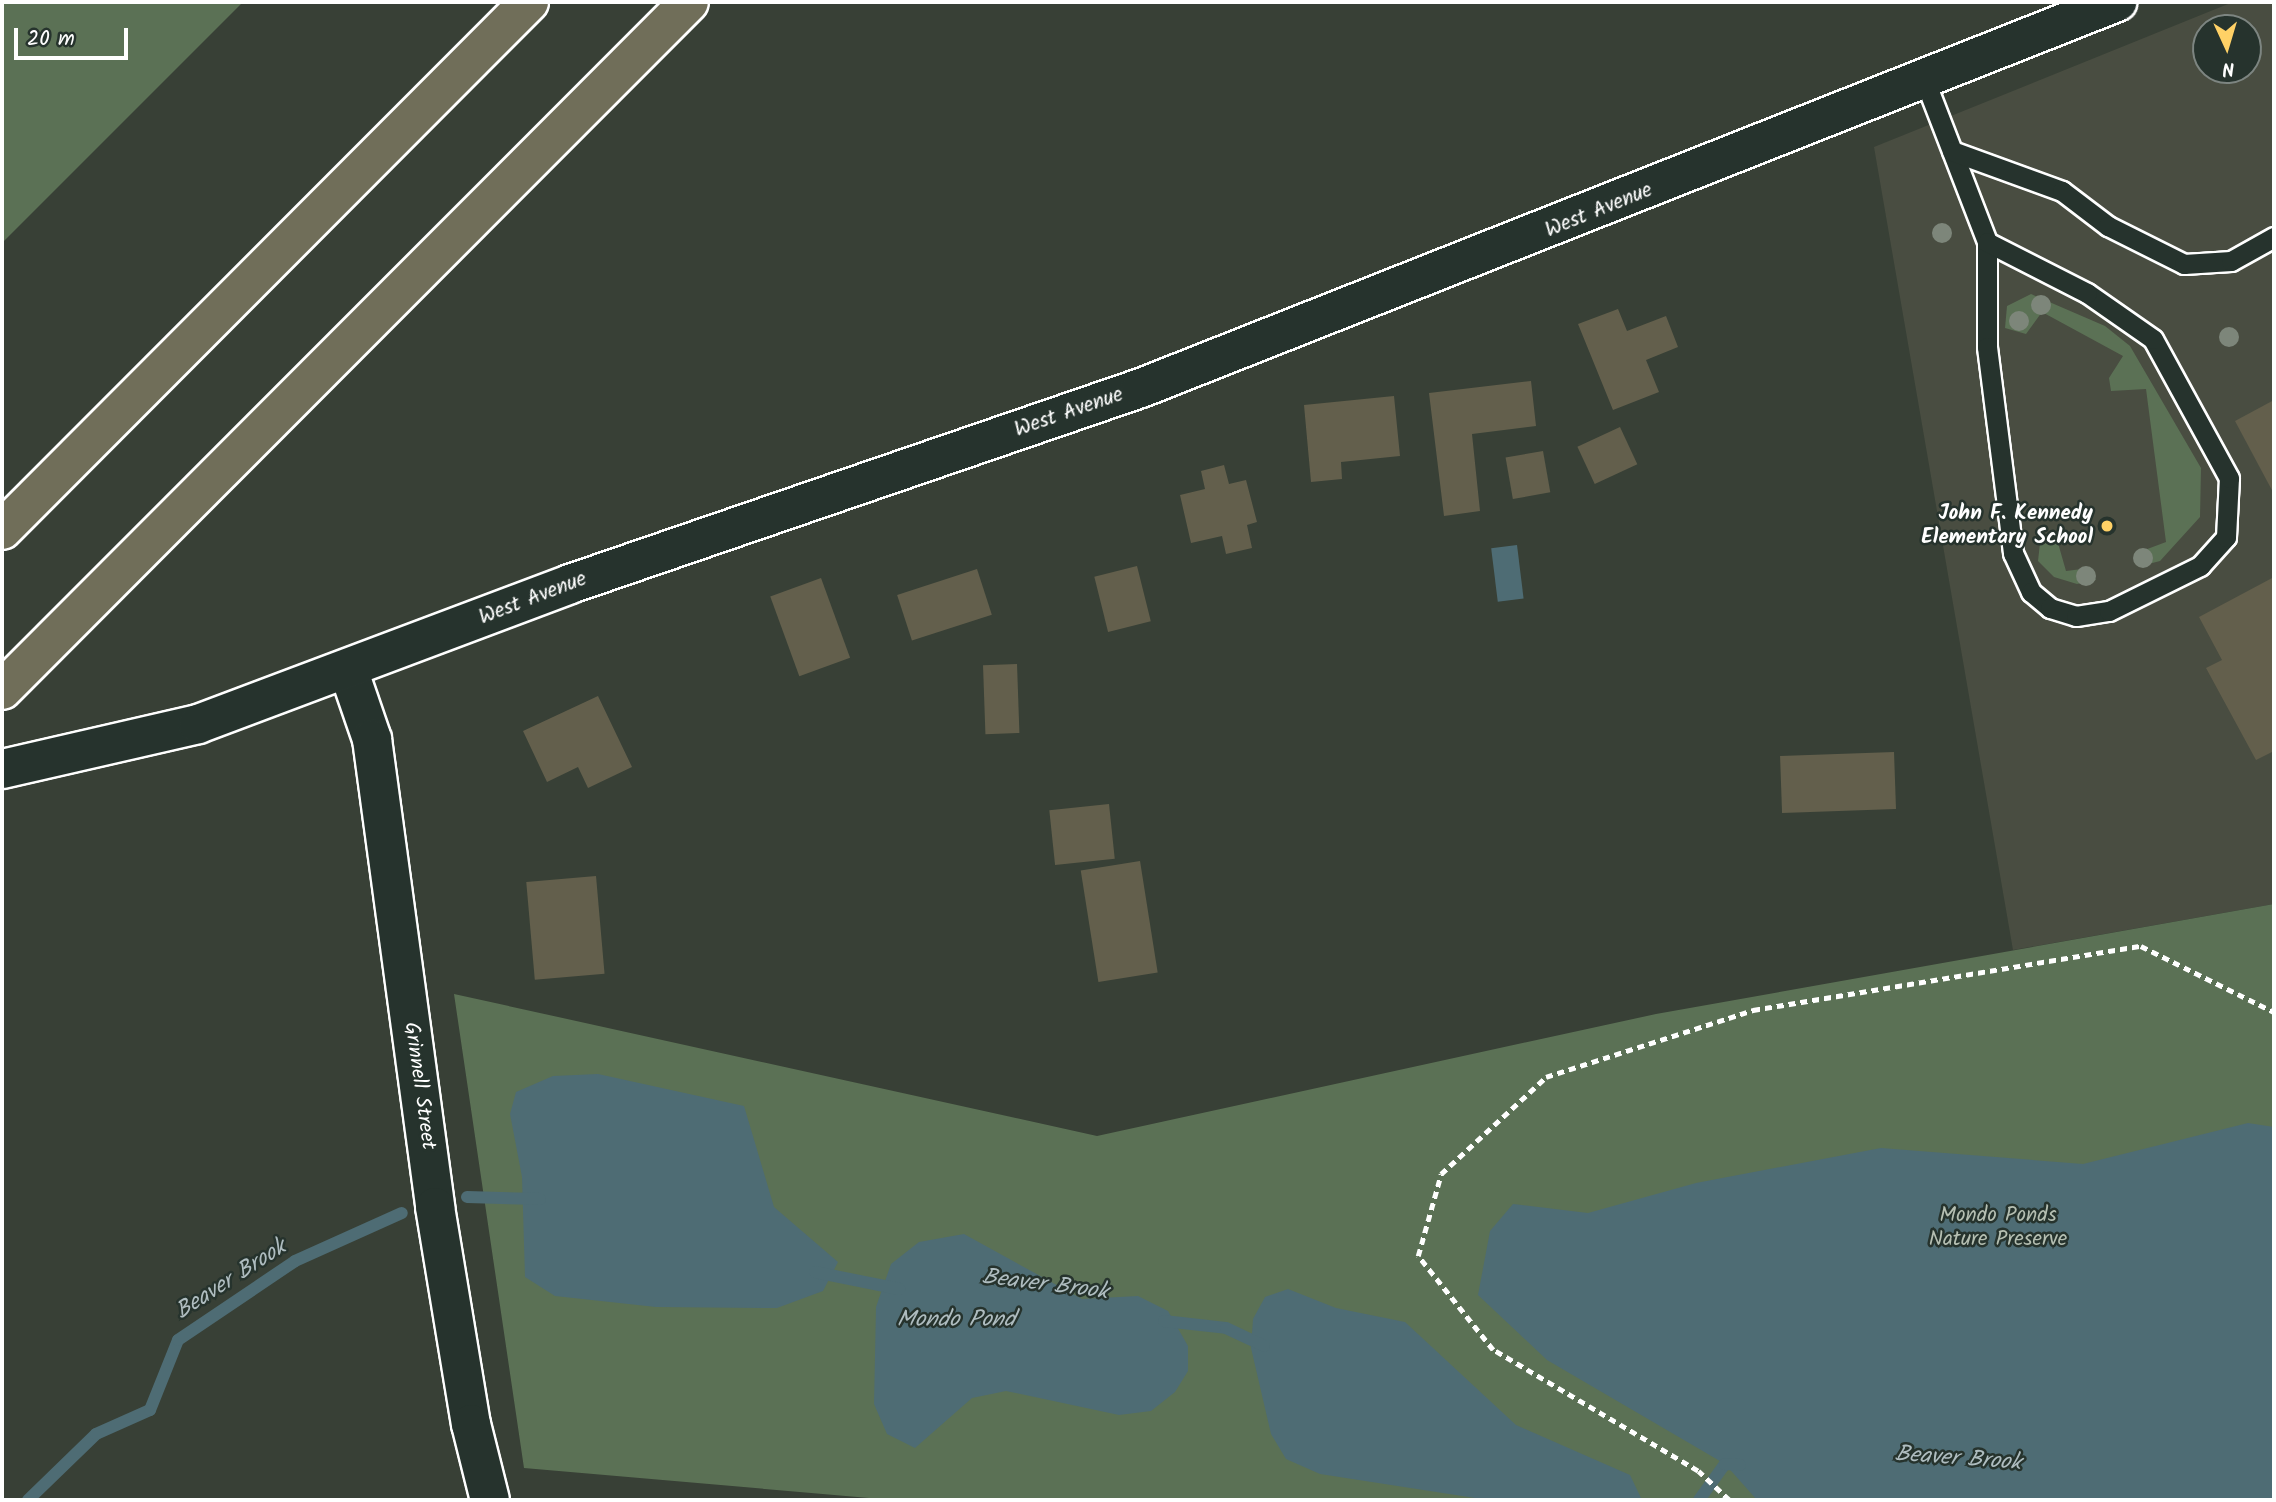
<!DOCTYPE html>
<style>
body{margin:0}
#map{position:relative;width:2276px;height:1502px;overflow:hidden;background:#384036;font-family:Kalam,sans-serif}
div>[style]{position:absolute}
.built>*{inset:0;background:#494d41}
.green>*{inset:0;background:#5b7155}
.water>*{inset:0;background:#4e6c74;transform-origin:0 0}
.stream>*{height:12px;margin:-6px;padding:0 6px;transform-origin:6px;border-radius:6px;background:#4e6c74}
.building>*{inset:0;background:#635f4c;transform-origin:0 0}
.path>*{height:4.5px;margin-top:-2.25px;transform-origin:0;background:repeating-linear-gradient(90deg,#fff 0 7px,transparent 0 12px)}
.roads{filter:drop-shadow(2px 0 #fff) drop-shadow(-2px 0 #fff) drop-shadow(0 2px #fff) drop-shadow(0 -2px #fff)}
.service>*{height:19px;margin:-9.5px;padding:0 9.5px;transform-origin:9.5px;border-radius:9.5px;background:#26332d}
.minor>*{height:38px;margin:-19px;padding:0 19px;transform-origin:19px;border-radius:19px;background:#26332d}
.tertiary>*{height:38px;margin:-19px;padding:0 19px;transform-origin:19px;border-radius:19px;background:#26332d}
.motorway>*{height:38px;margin:-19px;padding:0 19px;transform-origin:19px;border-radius:19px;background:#706e59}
.trees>*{width:20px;height:20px;margin:-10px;border-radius:50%;background:#7d867a}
.dots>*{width:19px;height:19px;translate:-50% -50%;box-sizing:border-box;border:4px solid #26332d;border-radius:50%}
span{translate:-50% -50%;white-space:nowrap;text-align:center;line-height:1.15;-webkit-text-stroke:5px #26332d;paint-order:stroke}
.street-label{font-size:21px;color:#fff}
.poi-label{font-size:21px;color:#fff;font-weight:700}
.right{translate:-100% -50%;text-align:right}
.park-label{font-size:21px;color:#b5bfb2}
.water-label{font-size:23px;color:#afbdc0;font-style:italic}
.frame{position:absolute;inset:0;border:4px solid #fff;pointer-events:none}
.north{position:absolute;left:2192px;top:14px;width:70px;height:70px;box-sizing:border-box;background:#26332d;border:2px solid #7d8581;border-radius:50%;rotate:176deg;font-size:19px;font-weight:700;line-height:28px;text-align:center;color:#fff}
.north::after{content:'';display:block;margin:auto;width:24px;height:32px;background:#ffd166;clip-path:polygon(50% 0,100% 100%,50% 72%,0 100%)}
.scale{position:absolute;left:14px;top:28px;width:114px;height:32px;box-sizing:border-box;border:4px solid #fff;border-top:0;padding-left:9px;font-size:21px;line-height:24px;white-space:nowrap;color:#fff;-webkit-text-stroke:5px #26332d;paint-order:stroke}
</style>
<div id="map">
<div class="built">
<div style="clip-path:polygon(evenodd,2233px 2px,2274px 2px,2274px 904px,2013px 950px,1874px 147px,2233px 2px,2206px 28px,2248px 28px,2248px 70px,2206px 70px,2206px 28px)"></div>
</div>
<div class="green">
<div style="clip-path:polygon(2px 2px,243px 2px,2px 243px)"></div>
<div style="clip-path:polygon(2031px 294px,2105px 326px,2130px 346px,2201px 468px,2200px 517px,2160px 561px,2141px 566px,2134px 554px,2166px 542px,2146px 389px,2111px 391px,2109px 378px,2123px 356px,2042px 312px,2026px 334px,2005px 328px,2007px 306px)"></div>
<div style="clip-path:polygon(2040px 543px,2058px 543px,2066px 571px,2090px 568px,2096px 580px,2077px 584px,2054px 577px,2038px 561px)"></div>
<div style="clip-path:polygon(2274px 904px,2274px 1500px,892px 1500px,524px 1468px,454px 994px,1097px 1136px,1656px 1014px)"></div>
</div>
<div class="water">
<div style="left:1517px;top:545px;width:54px;height:26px;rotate:83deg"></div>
<div style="clip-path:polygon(598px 1074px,744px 1106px,774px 1207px,838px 1262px,823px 1291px,777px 1308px,656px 1307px,555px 1296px,525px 1277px,522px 1177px,510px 1114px,516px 1092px,553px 1076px)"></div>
<div style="clip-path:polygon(2248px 1123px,2274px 1127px,2274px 1500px,1757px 1500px,1725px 1464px,1547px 1360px,1478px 1295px,1490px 1231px,1513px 1204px,1588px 1213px,1696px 1183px,1881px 1148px,2083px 1164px)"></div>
<div style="clip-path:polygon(964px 1234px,1082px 1299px,1138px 1296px,1168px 1311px,1188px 1346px,1188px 1371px,1175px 1392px,1151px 1411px,1119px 1415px,1006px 1391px,972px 1398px,915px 1448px,887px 1434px,874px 1404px,876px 1307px,891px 1264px,919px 1242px)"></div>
<div style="clip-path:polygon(1288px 1289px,1336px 1308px,1405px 1322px,1516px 1425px,1630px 1475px,1642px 1500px,1488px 1500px,1320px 1474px,1286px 1459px,1271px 1434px,1251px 1348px,1253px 1319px,1265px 1297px)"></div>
</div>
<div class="stream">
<div style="left:467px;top:1197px;width:73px;rotate:1.6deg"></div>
<div style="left:815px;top:1272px;width:86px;rotate:11.4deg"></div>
<div style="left:1164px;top:1321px;width:62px;rotate:6.4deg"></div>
<div style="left:1226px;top:1328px;width:42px;rotate:25.3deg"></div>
<div style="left:28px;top:1500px;width:95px;rotate:-44.1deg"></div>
<div style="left:96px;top:1434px;width:59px;rotate:-24deg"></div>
<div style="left:150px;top:1410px;width:75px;rotate:-68.2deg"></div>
<div style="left:178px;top:1340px;width:141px;rotate:-34deg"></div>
<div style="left:295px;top:1261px;width:117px;rotate:-24.2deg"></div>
<div style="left:1699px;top:1500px;width:44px;rotate:-54.2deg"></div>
<div style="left:1725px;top:1464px;width:15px;rotate:4deg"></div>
</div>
<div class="building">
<div style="clip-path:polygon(1618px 309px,1627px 331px,1666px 316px,1678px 347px,1646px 360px,1659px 392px,1613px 410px,1578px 324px)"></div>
<div style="clip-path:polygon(1531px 381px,1536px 426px,1472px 434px,1480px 511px,1444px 516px,1429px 393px)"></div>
<div style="clip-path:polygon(1394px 396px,1400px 456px,1341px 462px,1342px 479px,1311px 482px,1304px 405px)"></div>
<div style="clip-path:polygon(2274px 400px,2274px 494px,2235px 421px)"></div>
<div style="left:1620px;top:427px;width:41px;height:47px;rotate:65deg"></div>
<div style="left:1543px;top:451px;width:42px;height:38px;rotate:80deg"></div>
<div style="clip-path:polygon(1224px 465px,1229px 484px,1246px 480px,1257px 522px,1247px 525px,1252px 548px,1226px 554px,1222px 536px,1191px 543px,1180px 495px,1205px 489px,1201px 471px)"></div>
<div style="left:1137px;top:566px;width:57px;height:44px;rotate:76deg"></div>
<div style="left:977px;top:569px;width:48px;height:84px;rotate:72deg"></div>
<div style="clip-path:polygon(2274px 577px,2274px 751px,2256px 760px,2206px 668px,2222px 660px,2199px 617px)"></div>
<div style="left:821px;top:578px;width:85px;height:54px;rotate:70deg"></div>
<div style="left:1017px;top:664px;width:69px;height:34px;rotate:88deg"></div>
<div style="clip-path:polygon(598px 696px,632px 767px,588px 788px,578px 767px,547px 782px,523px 731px)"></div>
<div style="left:1894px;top:752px;width:57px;height:114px;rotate:88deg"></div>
<div style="left:1109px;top:804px;width:55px;height:60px;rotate:84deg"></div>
<div style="left:1140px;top:861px;width:113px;height:60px;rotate:81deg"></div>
<div style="left:596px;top:876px;width:98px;height:70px;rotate:85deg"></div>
</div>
<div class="path">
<div style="left:1729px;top:1500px;width:42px;rotate:-136.9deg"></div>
<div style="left:1698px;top:1471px;width:238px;rotate:-149.4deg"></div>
<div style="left:1493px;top:1350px;width:120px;rotate:-128.6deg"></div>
<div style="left:1418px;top:1256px;width:85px;rotate:-74.3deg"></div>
<div style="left:1441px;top:1174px;width:143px;rotate:-42.7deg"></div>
<div style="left:1546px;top:1077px;width:218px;rotate:-17.9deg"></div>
<div style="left:1753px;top:1010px;width:393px;rotate:-9.4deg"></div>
<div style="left:2141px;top:946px;width:148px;rotate:26.4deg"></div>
</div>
<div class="roads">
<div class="service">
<div style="left:1925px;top:81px;width:173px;rotate:68.9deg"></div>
<div style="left:1987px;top:242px;width:105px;rotate:90deg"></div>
<div style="left:1987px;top:347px;width:208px;rotate:82.8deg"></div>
<div style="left:2013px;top:553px;width:43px;rotate:65.2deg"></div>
<div style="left:2031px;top:592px;width:25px;rotate:40deg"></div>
<div style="left:2050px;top:608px;width:27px;rotate:17deg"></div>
<div style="left:2076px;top:616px;width:33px;rotate:-9deg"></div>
<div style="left:2109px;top:611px;width:102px;rotate:-26.3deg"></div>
<div style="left:2200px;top:566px;width:39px;rotate:-48deg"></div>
<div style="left:2226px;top:537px;width:59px;rotate:-87.1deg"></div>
<div style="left:2229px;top:478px;width:158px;rotate:-118.7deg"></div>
<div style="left:2153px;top:339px;width:80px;rotate:-145.1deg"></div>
<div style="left:2087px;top:293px;width:112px;rotate:-153deg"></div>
<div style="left:1952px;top:151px;width:117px;rotate:20deg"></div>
<div style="left:2062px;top:191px;width:58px;rotate:37.3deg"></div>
<div style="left:2108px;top:226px;width:85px;rotate:26.6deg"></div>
<div style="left:2184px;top:264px;width:47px;rotate:-3.7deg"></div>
<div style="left:2231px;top:261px;width:49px;rotate:-29.2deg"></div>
</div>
<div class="minor">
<div style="left:349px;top:672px;width:71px;rotate:71.1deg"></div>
<div style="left:372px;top:739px;width:472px;rotate:82.3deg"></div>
<div style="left:435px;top:1207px;width:220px;rotate:80.6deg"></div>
<div style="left:471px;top:1424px;width:78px;rotate:76deg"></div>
</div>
<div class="tertiary">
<div style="left:2px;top:769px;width:201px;rotate:-12.9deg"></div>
<div style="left:198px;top:724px;width:397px;rotate:-20.6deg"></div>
<div style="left:570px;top:584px;width:604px;rotate:-18.95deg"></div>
<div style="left:1141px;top:388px;width:1050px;rotate:-21.58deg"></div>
</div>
<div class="motorway">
<div style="left:2px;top:530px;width:746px;rotate:-45.05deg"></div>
<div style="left:2px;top:690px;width:972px;rotate:-45.04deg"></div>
</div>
</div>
<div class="trees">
<div style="left:1942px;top:233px"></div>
<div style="left:2041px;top:305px"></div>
<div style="left:2019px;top:321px"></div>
<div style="left:2229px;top:337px"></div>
<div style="left:2143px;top:558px"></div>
<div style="left:2086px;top:576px"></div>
</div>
<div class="dots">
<div style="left:2107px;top:526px;background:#ffd166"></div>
</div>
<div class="street-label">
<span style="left:1599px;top:211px;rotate:-22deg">West Avenue</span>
<span style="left:1069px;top:413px;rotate:-19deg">West Avenue</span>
<span style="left:533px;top:599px;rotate:-21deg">West Avenue</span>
<span style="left:419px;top:1086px;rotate:82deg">Grinnell Street</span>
</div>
<div class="poi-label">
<span class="right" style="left:2093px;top:526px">John F. Kennedy<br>Elementary School</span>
</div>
<div class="park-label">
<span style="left:1998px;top:1228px">Mondo Ponds<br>Nature Preserve</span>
</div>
<div class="water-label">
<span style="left:231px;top:1280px;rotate:-33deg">Beaver Brook</span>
<span style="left:1045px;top:1285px;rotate:7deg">Beaver Brook</span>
<span style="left:956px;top:1320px">Mondo Pond</span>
<span style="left:1958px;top:1459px;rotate:4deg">Beaver Brook</span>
</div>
<div class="frame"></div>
<div class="north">N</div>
<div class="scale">20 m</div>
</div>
